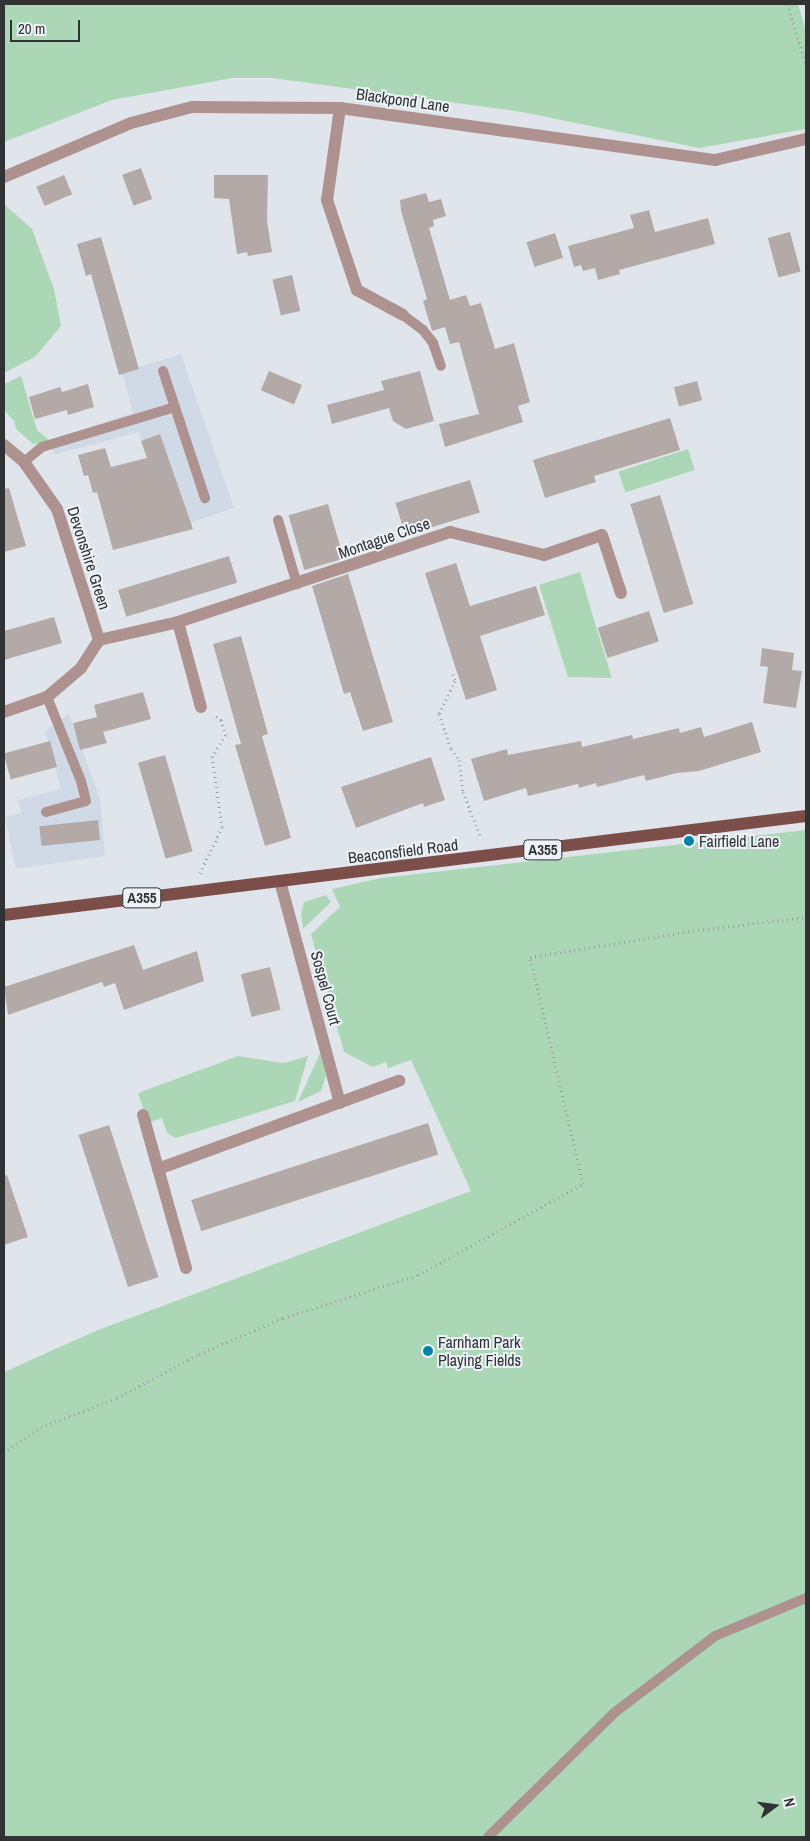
<!DOCTYPE html>
<style>
body{margin:0}
#map{position:relative;width:810px;height:1841px;overflow:hidden;background:#e0e5ec;font-family:"Archivo Narrow",sans-serif}
div>[style]{position:absolute}
.built>*{inset:0;background:#d0dae7}
.green>*{inset:0;background:#acd7b7;transform-origin:0 0}
.building>*{inset:0;background:#b3aaa8;transform-origin:0 0}
.path>*{height:3px;margin-top:-1.5px;transform-origin:0;background:repeating-linear-gradient(90deg,#9ca0a5 0 1px,transparent 0 5px)}
.lane>*{height:10px;margin:-5px;padding:0 5px;transform-origin:5px;border-radius:5px;background:#ae928f}
.street>*{height:12px;margin:-6px;padding:0 6px;transform-origin:6px;border-radius:6px;background:#ae928f}
.primary>*{height:12px;margin:-6px;padding:0 6px;transform-origin:6px;border-radius:6px;background:#7c4e4a}
.dots>*{width:14px;height:14px;translate:-50% -50%;box-sizing:border-box;border:2px solid #edf3f9;border-radius:50%}
span{translate:-50% -50%;white-space:nowrap;text-align:center;line-height:1.15;-webkit-text-stroke:4px #edf3f9;paint-order:stroke}
.shield-label span{padding:1px 4px;background:#edf3f9;border:1px solid;border-radius:4px;-webkit-text-stroke-width:0}
.shield-label{font-size:15px;color:#303234;font-weight:700}
.street-label{font-size:16px;color:#303234}
.poi-label{font-size:16px;color:#303234}
.left{translate:0 -50%;text-align:left}
.frame{position:absolute;inset:0;border:5px solid #303234;pointer-events:none}
.north{position:absolute;left:750px;top:1781px;width:50px;height:50px;-webkit-text-stroke:4px #edf3f9;paint-order:stroke;rotate:76deg;font-size:14px;font-weight:700;line-height:20px;text-align:center;color:#303234}
.north::after{content:'';display:block;margin:auto;width:18px;height:22px;background:#303234;clip-path:polygon(50% 0,100% 100%,50% 72%,0 100%)}
.scale{position:absolute;left:10px;top:20px;width:70px;height:22px;box-sizing:border-box;border:2px solid #303234;border-top:0;padding-left:6px;font-size:15px;line-height:18px;white-space:nowrap;color:#303234;-webkit-text-stroke:4px #edf3f9;paint-order:stroke}
</style>
<div id="map">
<div class="built">
<div style="clip-path:polygon(181px 354px,234px 508px,173px 529px,139px 432px,54px 455px,50px 441px,133px 413px,122px 372px)"></div>
<div style="clip-path:polygon(69px 714px,100px 798px,105px 856px,16px 869px,5px 817px,21px 813px,18px 800px,61px 789px,45px 731px)"></div>
</div>
<div class="green">
<div style="clip-path:polygon(4px 4px,798px 4px,806px 31px,806px 129px,699px 148px,522px 112px,272px 78px,232px 78px,112px 100px,4px 142px)"></div>
<div style="clip-path:polygon(4px 204px,32px 229px,54px 289px,61px 326px,35px 357px,4px 373px)"></div>
<div style="clip-path:polygon(21px 376px,37px 430px,50px 441px,33px 444px,16px 429px,14px 421px,4px 410px,4px 384px)"></div>
<div style="left:688px;top:449px;width:22px;height:73px;rotate:72deg"></div>
<div style="clip-path:polygon(580px 572px,594px 620px,612px 678px,568px 677px,539px 585px)"></div>
<div style="clip-path:polygon(806px 830px,806px 1837px,4px 1837px,4px 1372px,98px 1330px,471px 1191px,411px 1060px,388px 1068px,386px 1062px,373px 1067px,344px 1052px,311px 934px,340px 907px,332px 889px,381px 878px)"></div>
<div style="clip-path:polygon(326px 895px,331px 902px,303px 929px,301px 913px,304px 902px)"></div>
<div style="clip-path:polygon(321px 1051px,326px 1076px,321px 1091px,298px 1102px)"></div>
<div style="clip-path:polygon(238px 1056px,284px 1063px,308px 1056px,295px 1101px,176px 1138px,167px 1133px,162px 1118px,148px 1123px,138px 1093px)"></div>
</div>
<div class="building">
<div style="left:141px;top:168px;width:33px;height:20px;rotate:70deg"></div>
<div style="left:64px;top:175px;width:21px;height:30px;rotate:67deg"></div>
<div style="clip-path:polygon(214px 175px,268px 175px,267px 221px,272px 252px,248px 256px,247px 252px,237px 254px,229px 199px,214px 198px)"></div>
<div style="clip-path:polygon(426px 193px,429px 202px,441px 199px,446px 216px,433px 220px,434px 226px,429px 228px,450px 300px,466px 295px,470px 306px,481px 303px,495px 349px,514px 343px,530px 402px,518px 406px,523px 422px,445px 447px,439px 424px,479px 414px,459px 342px,450px 344px,445px 327px,432px 331px,423px 301px,427px 299px,401px 211px,400px 200px)"></div>
<div style="clip-path:polygon(649px 210px,655px 232px,708px 218px,715px 244px,619px 270px,620px 274px,598px 280px,595px 268px,583px 271px,581px 265px,574px 267px,568px 246px,634px 228px,630px 215px)"></div>
<div style="left:790px;top:232px;width:41px;height:23px;rotate:75deg"></div>
<div style="left:555px;top:233px;width:26px;height:30px;rotate:72deg"></div>
<div style="clip-path:polygon(101px 237px,139px 369px,119px 375px,91px 274px,86px 276px,77px 244px)"></div>
<div style="left:292px;top:275px;width:37px;height:20px;rotate:77deg"></div>
<div style="left:269px;top:371px;width:36px;height:21px;rotate:23deg"></div>
<div style="clip-path:polygon(420px 371px,434px 421px,406px 429px,393px 421px,389px 408px,332px 424px,327px 405px,384px 390px,381px 381px)"></div>
<div style="left:697px;top:381px;width:20px;height:24px;rotate:75deg"></div>
<div style="clip-path:polygon(88px 384px,94px 407px,68px 415px,67px 410px,35px 419px,29px 397px,60px 387px,62px 392px)"></div>
<div style="clip-path:polygon(670px 418px,680px 450px,594px 476px,596px 482px,545px 498px,533px 460px)"></div>
<div style="clip-path:polygon(160px 434px,193px 529px,113px 550px,97px 492px,93px 493px,88px 475px,84px 476px,78px 455px,105px 448px,111px 467px,147px 458px,141px 441px)"></div>
<div style="left:470px;top:480px;width:34px;height:78px;rotate:73deg"></div>
<div style="clip-path:polygon(9px 488px,26px 546px,4px 552px,4px 489px)"></div>
<div style="left:660px;top:495px;width:114px;height:31px;rotate:73deg"></div>
<div style="left:328px;top:504px;width:57px;height:41px;rotate:74deg"></div>
<div style="left:229px;top:556px;width:28px;height:116px;rotate:73deg"></div>
<div style="clip-path:polygon(456px 563px,470px 606px,536px 586px,545px 615px,480px 636px,497px 690px,466px 700px,425px 573px)"></div>
<div style="clip-path:polygon(348px 574px,393px 722px,363px 731px,350px 692px,344px 694px,312px 586px)"></div>
<div style="left:649px;top:611px;width:32px;height:54px;rotate:72deg"></div>
<div style="clip-path:polygon(54px 617px,62px 643px,4px 660px,4px 631px)"></div>
<div style="clip-path:polygon(241px 636px,268px 734px,262px 736px,291px 838px,265px 846px,235px 745px,241px 744px,213px 644px)"></div>
<div style="clip-path:polygon(762px 648px,794px 653px,792px 670px,802px 671px,796px 708px,763px 703px,768px 667px,760px 666px)"></div>
<div style="clip-path:polygon(143px 692px,151px 719px,103px 732px,107px 743px,80px 750px,73px 723px,97px 717px,94px 705px)"></div>
<div style="clip-path:polygon(752px 722px,761px 752px,699px 771px,677px 773px,646px 781px,644px 775px,597px 787px,596px 783px,579px 788px,578px 784px,528px 796px,526px 788px,484px 801px,471px 759px,507px 749px,508px 755px,581px 741px,582px 747px,632px 735px,633px 739px,679px 728px,680px 733px,701px 727px,704px 737px)"></div>
<div style="left:50px;top:741px;width:27px;height:48px;rotate:75deg"></div>
<div style="left:165px;top:755px;width:100px;height:28px;rotate:74deg"></div>
<div style="clip-path:polygon(431px 757px,445px 800px,424px 807px,423px 803px,356px 828px,341px 787px)"></div>
<div style="left:98px;top:820px;width:20px;height:59px;rotate:84deg"></div>
<div style="clip-path:polygon(134px 945px,143px 970px,197px 951px,204px 981px,124px 1010px,115px 983px,104px 987px,102px 982px,8px 1015px,4px 987px)"></div>
<div style="left:270px;top:967px;width:44px;height:30px;rotate:76deg"></div>
<div style="left:428px;top:1123px;width:33px;height:249px;rotate:72deg"></div>
<div style="left:109px;top:1125px;width:160px;height:32px;rotate:72deg"></div>
<div style="clip-path:polygon(7px 1175px,28px 1237px,4px 1245px,4px 1176px)"></div>
</div>
<div class="path">
<div style="left:787px;top:4px;width:63px;rotate:72.4deg"></div>
<div style="left:453px;top:674px;width:7px;rotate:74deg"></div>
<div style="left:455px;top:681px;width:37px;rotate:116deg"></div>
<div style="left:439px;top:714px;width:37px;rotate:71deg"></div>
<div style="left:451px;top:749px;width:14px;rotate:54deg"></div>
<div style="left:459px;top:760px;width:32px;rotate:83deg"></div>
<div style="left:463px;top:792px;width:49px;rotate:68.6deg"></div>
<div style="left:200px;top:873px;width:51px;rotate:-64.4deg"></div>
<div style="left:222px;top:827px;width:71px;rotate:-98.1deg"></div>
<div style="left:212px;top:757px;width:26px;rotate:-58deg"></div>
<div style="left:226px;top:735px;width:16px;rotate:-108deg"></div>
<div style="left:221px;top:720px;width:7px;rotate:-146deg"></div>
<div style="left:4px;top:1453px;width:45px;rotate:-35.1deg"></div>
<div style="left:41px;top:1427px;width:81px;rotate:-20.9deg"></div>
<div style="left:117px;top:1398px;width:93px;rotate:-28.2deg"></div>
<div style="left:199px;top:1354px;width:91px;rotate:-23.2deg"></div>
<div style="left:283px;top:1318px;width:142px;rotate:-17.7deg"></div>
<div style="left:418px;top:1275px;width:188px;rotate:-28.9deg"></div>
<div style="left:583px;top:1184px;width:233px;rotate:-103.1deg"></div>
<div style="left:530px;top:957px;width:170px;rotate:-9.1deg"></div>
<div style="left:698px;top:930px;width:109px;rotate:-6.9deg"></div>
</div>
<div class="lane">
<div style="left:403px;top:315px;width:25px;rotate:37deg"></div>
<div style="left:423px;top:330px;width:16px;rotate:52deg"></div>
<div style="left:433px;top:343px;width:24px;rotate:71deg"></div>
<div style="left:163px;top:371px;width:134px;rotate:71.7deg"></div>
<div style="left:24px;top:462px;width:23px;rotate:-40deg"></div>
<div style="left:42px;top:447px;width:139px;rotate:-16.7deg"></div>
<div style="left:278px;top:520px;width:67px;rotate:73.5deg"></div>
<div style="left:46px;top:812px;width:41px;rotate:-15.4deg"></div>
<div style="left:86px;top:801px;width:21px;rotate:-104deg"></div>
<div style="left:81px;top:781px;width:91px;rotate:-112deg"></div>
<div style="left:488px;top:1837px;width:177px;rotate:-44.5deg"></div>
<div style="left:614px;top:1713px;width:127px;rotate:-37.3deg"></div>
<div style="left:715px;top:1636px;width:99px;rotate:-22.7deg"></div>
</div>
<div class="street">
<div style="left:340px;top:108px;width:93px;rotate:98deg"></div>
<div style="left:327px;top:200px;width:95px;rotate:71.6deg"></div>
<div style="left:357px;top:290px;width:52px;rotate:28.5deg"></div>
<div style="left:4px;top:177px;width:138px;rotate:-23deg"></div>
<div style="left:131px;top:123px;width:63px;rotate:-14.7deg"></div>
<div style="left:192px;top:107px;width:148px;rotate:0.4deg"></div>
<div style="left:340px;top:108px;width:379px;rotate:7.9deg"></div>
<div style="left:715px;top:160px;width:93px;rotate:-13deg"></div>
<div style="left:4px;top:445px;width:26px;rotate:40deg"></div>
<div style="left:24px;top:462px;width:57px;rotate:54.9deg"></div>
<div style="left:57px;top:509px;width:138px;rotate:72.2deg"></div>
<div style="left:99px;top:640px;width:33px;rotate:123deg"></div>
<div style="left:81px;top:668px;width:45px;rotate:139.5deg"></div>
<div style="left:47px;top:697px;width:46px;rotate:160.8deg"></div>
<div style="left:178px;top:622px;width:287px;rotate:-18.3deg"></div>
<div style="left:450px;top:532px;width:97px;rotate:13.7deg"></div>
<div style="left:544px;top:555px;width:61px;rotate:-19deg"></div>
<div style="left:602px;top:535px;width:61px;rotate:71.9deg"></div>
<div style="left:99px;top:640px;width:81px;rotate:-12.8deg"></div>
<div style="left:178px;top:622px;width:88px;rotate:74.9deg"></div>
<div style="left:280px;top:881px;width:230px;rotate:74.9deg"></div>
<div style="left:143px;top:1115px;width:159px;rotate:74.3deg"></div>
<div style="left:158px;top:1169px;width:257px;rotate:-20.1deg"></div>
</div>
<div class="primary">
<div style="left:4px;top:915px;width:808px;rotate:-7.04deg"></div>
</div>
<div class="dots">
<div style="left:689px;top:841px;background:#0481a6"></div>
<div style="left:428px;top:1351px;background:#0481a6"></div>
</div>
<div class="shield-label">
<span style="left:543px;top:850px">A355</span>
<span style="left:142px;top:898px">A355</span>
</div>
<div class="street-label">
<span style="left:403px;top:100px;rotate:8deg">Blackpond Lane</span>
<span style="left:384px;top:538px;rotate:-19deg">Montague Close</span>
<span style="left:89px;top:558px;rotate:72deg">Devonshire Green</span>
<span style="left:403px;top:851px;rotate:-7deg">Beaconsfield Road</span>
<span style="left:326px;top:988px;rotate:75deg">Sospel Court</span>
</div>
<div class="poi-label">
<span class="left" style="left:699px;top:841px">Fairfield Lane</span>
<span class="left" style="left:438px;top:1351px">Farnham Park<br>Playing Fields</span>
</div>
<div class="frame"></div>
<div class="north">N</div>
<div class="scale">20 m</div>
</div>
